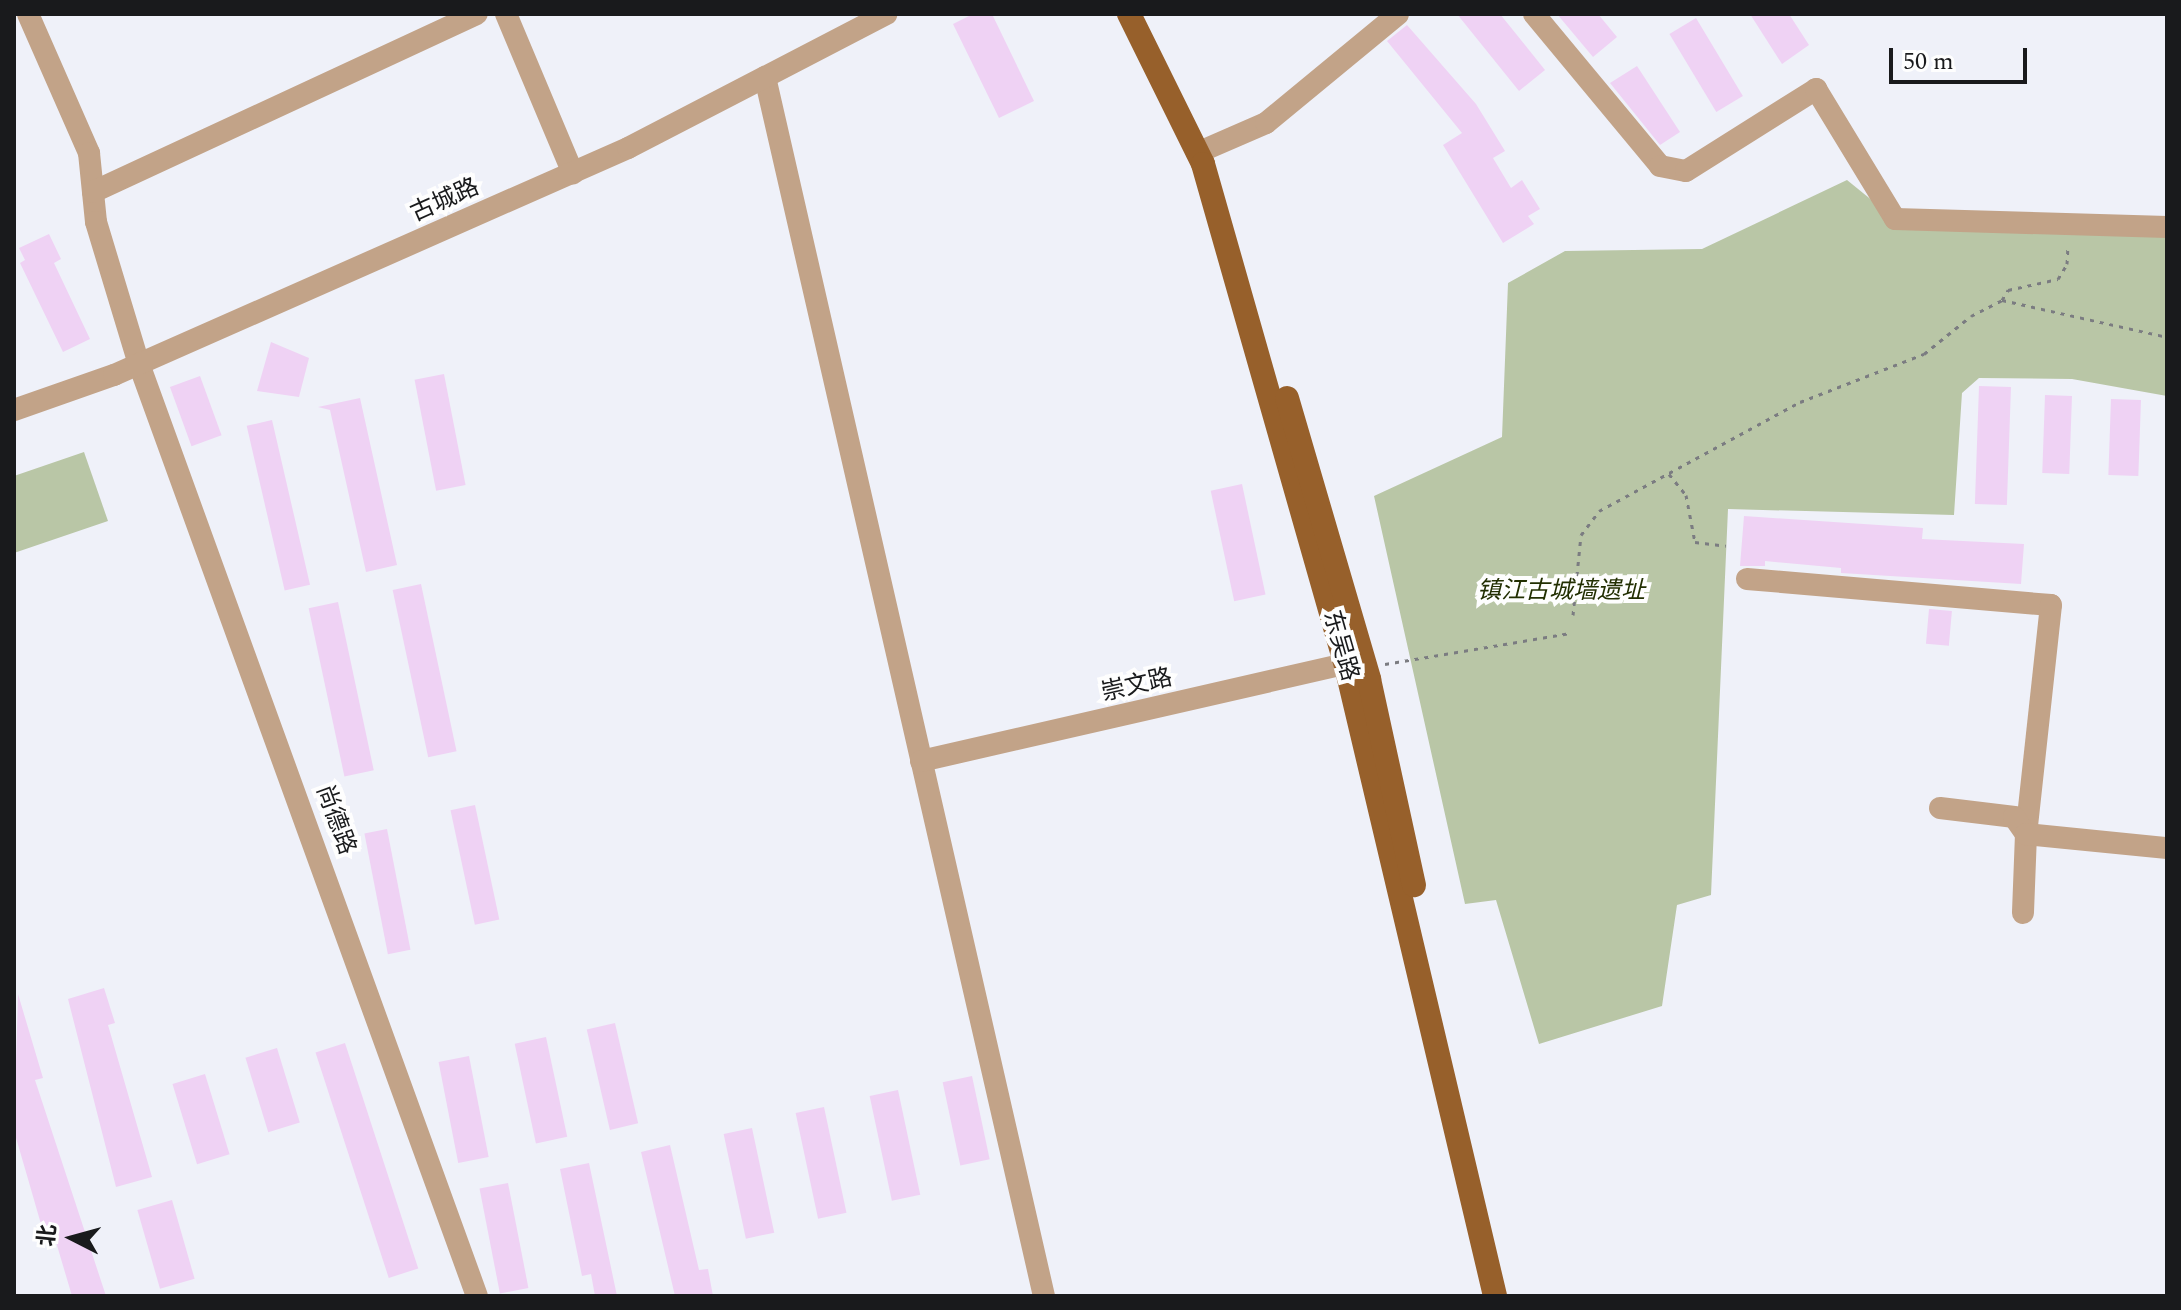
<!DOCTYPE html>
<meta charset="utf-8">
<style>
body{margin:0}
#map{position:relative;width:2181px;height:1310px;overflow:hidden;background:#eff1f9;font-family:Spectral,"Noto Sans SC",serif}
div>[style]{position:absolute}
.green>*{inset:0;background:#b9c6a6}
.building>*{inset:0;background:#efd2f4;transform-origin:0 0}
.path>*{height:3px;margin-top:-1.5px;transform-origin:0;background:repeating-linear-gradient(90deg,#7b7c81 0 4px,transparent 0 10px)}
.minor>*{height:22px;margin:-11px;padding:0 11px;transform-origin:11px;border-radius:11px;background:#c2a388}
.major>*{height:24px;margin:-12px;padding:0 12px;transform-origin:12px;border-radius:12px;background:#97602b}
span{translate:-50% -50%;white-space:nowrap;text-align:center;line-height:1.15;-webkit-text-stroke:8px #fefefe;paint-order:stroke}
.street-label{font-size:24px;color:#191a1c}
.park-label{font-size:24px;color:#222f02;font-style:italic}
.frame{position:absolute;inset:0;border:16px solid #191a1c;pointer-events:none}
.north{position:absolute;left:32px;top:1198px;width:80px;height:80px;-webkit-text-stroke:6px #fefefe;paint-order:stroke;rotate:276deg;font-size:22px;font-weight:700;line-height:32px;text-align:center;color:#191a1c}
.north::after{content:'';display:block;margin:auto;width:28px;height:36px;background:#191a1c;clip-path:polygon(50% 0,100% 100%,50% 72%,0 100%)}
.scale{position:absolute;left:1889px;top:48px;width:138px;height:36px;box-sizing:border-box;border:4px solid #191a1c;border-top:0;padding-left:10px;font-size:24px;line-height:28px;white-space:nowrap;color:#191a1c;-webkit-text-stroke:6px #fefefe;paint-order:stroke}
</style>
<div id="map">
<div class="green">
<div style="clip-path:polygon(1847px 180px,1895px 219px,2167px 227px,2167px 396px,2072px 379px,1979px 378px,1962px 393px,1954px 515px,1728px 509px,1711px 895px,1677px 905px,1662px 1006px,1539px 1044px,1496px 900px,1465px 904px,1374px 496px,1502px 437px,1508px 283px,1565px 251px,1702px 249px)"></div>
<div style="clip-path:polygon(84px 452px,108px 521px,14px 553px,14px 476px)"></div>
</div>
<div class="building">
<div style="clip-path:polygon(973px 14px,992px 14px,1034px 101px,999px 118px,953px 24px)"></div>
<div style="clip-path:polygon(1457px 14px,1500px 14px,1545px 70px,1519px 91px)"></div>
<div style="clip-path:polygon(1557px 14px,1598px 14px,1617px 37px,1593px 57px)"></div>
<div style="clip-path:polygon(1750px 14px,1789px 14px,1809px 45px,1782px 64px)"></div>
<div style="left:1696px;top:18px;width:91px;height:31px;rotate:59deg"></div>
<div style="clip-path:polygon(1407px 25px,1476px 104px,1505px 151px,1493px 158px,1511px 188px,1522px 180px,1540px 209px,1528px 216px,1534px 224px,1503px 243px,1443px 145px,1462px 133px,1387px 41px)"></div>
<div style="clip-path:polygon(1637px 66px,1680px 132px,1660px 145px,1610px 83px)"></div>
<div style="clip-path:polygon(49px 234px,61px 259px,54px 263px,90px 339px,63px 352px,20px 263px,25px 260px,19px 248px)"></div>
<div style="clip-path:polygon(271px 342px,309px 358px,299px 397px,257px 391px)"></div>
<div style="left:444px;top:374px;width:113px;height:30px;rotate:79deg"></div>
<div style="left:200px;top:376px;width:63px;height:32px;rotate:70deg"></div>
<div style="left:1979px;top:386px;width:32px;height:118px;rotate:2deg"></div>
<div style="left:2045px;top:395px;width:27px;height:78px;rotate:2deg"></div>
<div style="clip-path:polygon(360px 398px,397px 565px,366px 572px,330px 410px,318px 407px)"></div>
<div style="left:2111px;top:399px;width:30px;height:76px;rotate:2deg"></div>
<div style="left:272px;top:420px;width:169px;height:26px;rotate:77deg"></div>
<div style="left:1242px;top:484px;width:113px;height:32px;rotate:78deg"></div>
<div style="clip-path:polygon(1744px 516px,1923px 528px,1922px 539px,2024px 544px,2021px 584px,1841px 573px,1841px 568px,1765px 561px,1765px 566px,1740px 566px)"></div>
<div style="left:421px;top:584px;width:171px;height:29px;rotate:78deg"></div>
<div style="left:338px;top:602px;width:172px;height:30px;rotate:78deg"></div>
<div style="left:1929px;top:609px;width:23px;height:35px;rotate:5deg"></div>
<div style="left:475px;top:805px;width:117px;height:25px;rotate:78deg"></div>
<div style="left:387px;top:829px;width:123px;height:23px;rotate:79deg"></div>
<div style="clip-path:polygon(104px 988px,115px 1023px,108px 1025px,152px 1177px,116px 1187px,68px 999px)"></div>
<div style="clip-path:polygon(18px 994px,43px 1078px,35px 1080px,106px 1296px,72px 1296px,56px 1242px,47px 1245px,28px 1179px,14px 1131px)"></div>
<div style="left:615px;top:1023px;width:103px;height:29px;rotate:77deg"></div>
<div style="left:546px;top:1037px;width:102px;height:32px;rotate:78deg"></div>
<div style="left:345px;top:1043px;width:237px;height:31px;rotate:72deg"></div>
<div style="left:277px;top:1048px;width:78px;height:33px;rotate:73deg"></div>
<div style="left:469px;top:1056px;width:103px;height:31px;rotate:79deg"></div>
<div style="left:205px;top:1074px;width:84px;height:34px;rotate:73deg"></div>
<div style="left:972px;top:1076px;width:85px;height:30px;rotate:78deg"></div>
<div style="left:898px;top:1090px;width:107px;height:29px;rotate:78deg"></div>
<div style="left:824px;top:1107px;width:108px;height:29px;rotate:78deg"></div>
<div style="left:752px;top:1128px;width:107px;height:29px;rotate:78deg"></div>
<div style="clip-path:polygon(670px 1145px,699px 1270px,708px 1269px,713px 1296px,675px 1296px,641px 1152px)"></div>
<div style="clip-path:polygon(589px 1163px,617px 1296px,595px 1296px,591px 1274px,582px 1276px,560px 1169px)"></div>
<div style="left:508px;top:1183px;width:107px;height:29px;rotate:79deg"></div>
<div style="left:172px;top:1200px;width:82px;height:36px;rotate:74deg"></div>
</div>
<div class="path">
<div style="left:2002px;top:300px;width:12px;rotate:-59deg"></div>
<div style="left:2008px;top:290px;width:51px;rotate:-12.4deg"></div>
<div style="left:2058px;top:279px;width:17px;rotate:-59deg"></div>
<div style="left:2067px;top:264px;width:19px;rotate:-87deg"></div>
<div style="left:1669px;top:474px;width:27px;rotate:51deg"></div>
<div style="left:1686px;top:495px;width:48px;rotate:79.2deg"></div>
<div style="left:1695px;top:542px;width:31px;rotate:7deg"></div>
<div style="left:1573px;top:615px;width:80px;rotate:-84.3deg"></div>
<div style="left:1581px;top:535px;width:30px;rotate:-53deg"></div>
<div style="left:1599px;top:511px;width:229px;rotate:-28.5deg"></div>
<div style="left:1800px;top:402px;width:133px;rotate:-21.2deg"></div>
<div style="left:1924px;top:354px;width:60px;rotate:-39deg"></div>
<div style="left:1971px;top:316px;width:35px;rotate:-27deg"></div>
<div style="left:2002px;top:300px;width:169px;rotate:12.6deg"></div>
<div style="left:1385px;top:664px;width:188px;rotate:-9.5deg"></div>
</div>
<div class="minor">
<div style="left:28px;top:14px;width:152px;rotate:66.3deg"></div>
<div style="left:89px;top:153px;width:69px;rotate:84.2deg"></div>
<div style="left:96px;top:222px;width:148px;rotate:73.2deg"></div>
<div style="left:139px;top:364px;width:991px;rotate:70.07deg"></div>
<div style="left:506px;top:14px;width:173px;rotate:67.2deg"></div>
<div style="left:1534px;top:14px;width:197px;rotate:50.3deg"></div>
<div style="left:1660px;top:166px;width:26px;rotate:11deg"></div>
<div style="left:1686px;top:171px;width:154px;rotate:-32.2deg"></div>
<div style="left:1816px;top:89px;width:152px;rotate:58.7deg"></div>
<div style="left:1895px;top:219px;width:272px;rotate:1.7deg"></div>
<div style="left:765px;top:77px;width:1251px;rotate:77.11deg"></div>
<div style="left:1197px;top:153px;width:75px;rotate:-23.5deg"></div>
<div style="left:1266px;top:123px;width:171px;rotate:-39.5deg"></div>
<div style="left:93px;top:192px;width:423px;rotate:-24.9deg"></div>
<div style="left:14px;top:410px;width:106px;rotate:-19.3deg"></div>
<div style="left:114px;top:375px;width:562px;rotate:-23.83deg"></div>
<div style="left:628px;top:148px;width:291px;rotate:-27.4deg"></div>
<div style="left:1747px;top:579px;width:305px;rotate:4.9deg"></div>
<div style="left:2051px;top:605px;width:230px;rotate:96.2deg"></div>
<div style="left:2026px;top:834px;width:79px;rotate:92.2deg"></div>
<div style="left:921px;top:761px;width:453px;rotate:-12.9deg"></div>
<div style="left:1940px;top:808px;width:75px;rotate:6.9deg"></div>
<div style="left:2014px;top:817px;width:21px;rotate:55deg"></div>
<div style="left:2026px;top:834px;width:142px;rotate:5.7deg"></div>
</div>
<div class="major">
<div style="left:1129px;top:14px;width:167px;rotate:63.7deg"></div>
<div style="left:1203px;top:164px;width:522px;rotate:74.1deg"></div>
<div style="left:1346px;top:666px;width:647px;rotate:76.69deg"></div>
<div style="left:1287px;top:398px;width:293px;rotate:73.7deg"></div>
<div style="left:1369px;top:679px;width:211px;rotate:77.7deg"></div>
</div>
<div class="street-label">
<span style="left:445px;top:201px;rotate:-24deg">古城路</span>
<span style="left:1340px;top:646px;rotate:74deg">东吴路</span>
<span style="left:1137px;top:686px;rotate:-13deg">崇文路</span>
<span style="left:335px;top:820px;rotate:70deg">尚德路</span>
</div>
<div class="park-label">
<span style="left:1561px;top:592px">镇江古城墙遗址</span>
</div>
<div class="frame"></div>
<div class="north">北</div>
<div class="scale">50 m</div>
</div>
